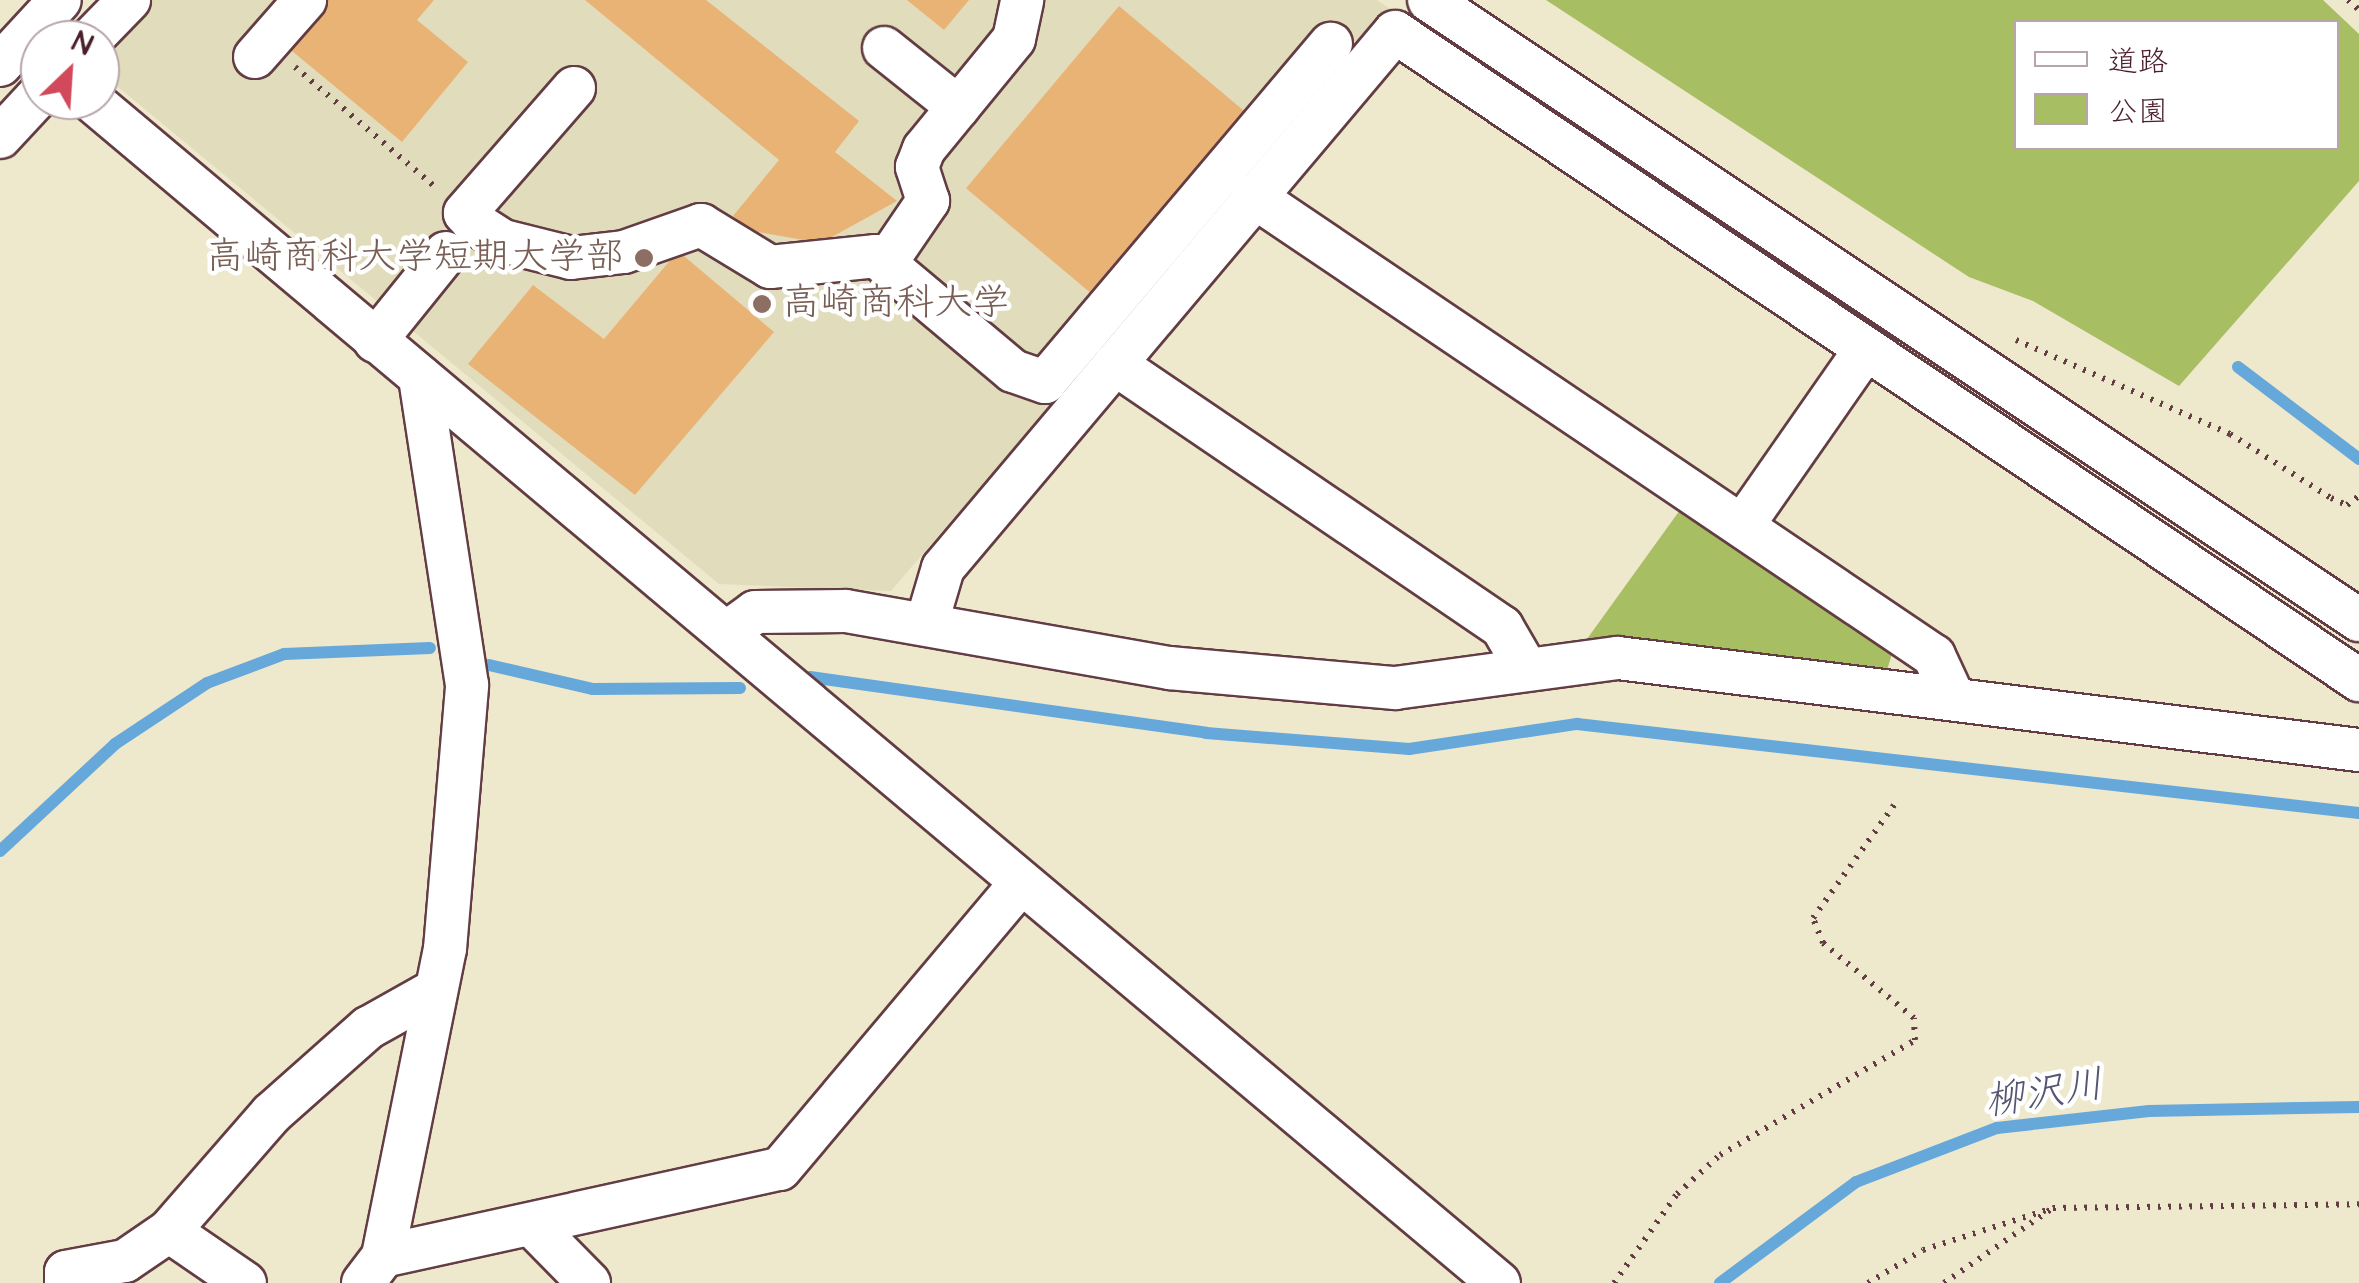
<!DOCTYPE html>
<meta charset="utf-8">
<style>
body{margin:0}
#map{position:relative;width:2359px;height:1283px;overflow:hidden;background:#eee8cd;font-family:"Architects Daughter","Klee One",sans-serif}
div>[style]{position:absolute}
.built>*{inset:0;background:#e1dcbb}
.green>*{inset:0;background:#a7be63}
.stream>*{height:12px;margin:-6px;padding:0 6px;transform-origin:6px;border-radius:6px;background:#66a8da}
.building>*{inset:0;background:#eab376;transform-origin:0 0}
.path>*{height:6px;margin-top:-3px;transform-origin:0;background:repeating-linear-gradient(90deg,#633d43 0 2.5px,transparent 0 10.5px)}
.roads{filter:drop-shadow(2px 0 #633d43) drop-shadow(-2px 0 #633d43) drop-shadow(0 2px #633d43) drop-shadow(0 -2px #633d43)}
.minor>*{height:42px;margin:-21px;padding:0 21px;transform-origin:21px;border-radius:21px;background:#fff}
.dots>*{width:28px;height:28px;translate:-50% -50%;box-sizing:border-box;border:5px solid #fff;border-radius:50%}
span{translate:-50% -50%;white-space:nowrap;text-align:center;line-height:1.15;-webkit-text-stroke:9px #fff;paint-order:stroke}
.education-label{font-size:38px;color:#785e54}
.right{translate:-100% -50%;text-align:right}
.left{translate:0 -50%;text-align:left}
.water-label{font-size:40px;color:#555671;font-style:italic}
.legend{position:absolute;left:2014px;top:20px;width:325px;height:130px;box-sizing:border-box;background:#fff;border:2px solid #b7a5aa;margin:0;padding:12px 18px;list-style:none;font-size:30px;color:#4a1f2b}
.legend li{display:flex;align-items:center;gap:20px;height:50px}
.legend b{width:50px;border:2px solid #b7a5aa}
.north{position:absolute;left:20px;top:20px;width:100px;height:100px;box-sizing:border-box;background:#fff;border:2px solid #b7a5aa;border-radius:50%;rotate:25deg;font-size:28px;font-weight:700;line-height:40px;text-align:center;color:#4a1f2b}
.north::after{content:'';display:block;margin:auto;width:35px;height:45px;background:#d1495b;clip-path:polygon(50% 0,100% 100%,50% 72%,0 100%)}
</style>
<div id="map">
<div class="built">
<div style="clip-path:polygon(140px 0,1377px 0,1390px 9px,891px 591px,719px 584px,100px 72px,100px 38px)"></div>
</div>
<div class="green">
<div style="clip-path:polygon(evenodd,1546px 0,2323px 0,2359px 34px,2359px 181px,2179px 386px,2033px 301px,1969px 277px,1546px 0,2016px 22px,2336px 22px,2336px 148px,2016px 148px,2016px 22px)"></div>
<div style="clip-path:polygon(1680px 510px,1892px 654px,1887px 670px,1587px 639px)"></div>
</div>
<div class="stream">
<div style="left:2238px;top:367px;width:152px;rotate:37.2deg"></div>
<div style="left:489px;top:665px;width:107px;rotate:13deg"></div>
<div style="left:593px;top:689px;width:147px;rotate:-0.4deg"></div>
<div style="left:810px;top:677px;width:400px;rotate:8deg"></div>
<div style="left:1206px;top:733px;width:204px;rotate:4.5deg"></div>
<div style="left:1409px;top:749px;width:170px;rotate:-8.5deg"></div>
<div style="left:1577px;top:724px;width:787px;rotate:6.49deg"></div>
<div style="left:0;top:851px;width:157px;rotate:-42.9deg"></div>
<div style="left:115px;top:744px;width:110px;rotate:-33.5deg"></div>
<div style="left:207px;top:683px;width:82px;rotate:-20.6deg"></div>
<div style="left:284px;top:654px;width:146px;rotate:-2.4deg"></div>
<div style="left:1720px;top:1283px;width:169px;rotate:-36.6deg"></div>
<div style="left:1856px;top:1182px;width:151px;rotate:-21deg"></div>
<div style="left:1997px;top:1128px;width:153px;rotate:-6.4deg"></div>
<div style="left:2149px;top:1111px;width:210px;rotate:-1.1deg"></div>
</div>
<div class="building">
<div style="clip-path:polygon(325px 0,434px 0,417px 20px,468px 62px,402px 142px,286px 46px)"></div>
<div style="clip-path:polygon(585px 0,706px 0,859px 121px,835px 152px,897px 201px,821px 243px,752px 231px,733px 216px,779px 160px)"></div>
<div style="clip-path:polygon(907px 0,969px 0,944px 30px)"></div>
<div style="left:1119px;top:6px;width:165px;height:238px;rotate:40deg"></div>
<div style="clip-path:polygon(678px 251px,774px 332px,635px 495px,468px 364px,533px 285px,604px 339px)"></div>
</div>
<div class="path">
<div style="left:2348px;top:0;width:15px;rotate:42deg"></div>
<div style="left:295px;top:67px;width:183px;rotate:40.6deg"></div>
<div style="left:2016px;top:340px;width:234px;rotate:23.7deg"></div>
<div style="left:2230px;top:434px;width:120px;rotate:32.4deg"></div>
<div style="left:2331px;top:498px;width:17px;rotate:24deg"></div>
<div style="left:2347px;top:505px;width:15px;rotate:-37deg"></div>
<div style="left:1614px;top:1283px;width:109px;rotate:-54.7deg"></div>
<div style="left:1677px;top:1194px;width:58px;rotate:-42.2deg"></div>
<div style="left:1720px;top:1155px;width:226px;rotate:-30.5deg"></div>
<div style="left:1915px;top:1040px;width:22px;rotate:-93deg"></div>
<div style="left:1914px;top:1018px;width:118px;rotate:-140.5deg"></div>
<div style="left:1823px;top:943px;width:27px;rotate:-112deg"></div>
<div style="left:1813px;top:918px;width:144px;rotate:-54.3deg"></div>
<div style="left:1868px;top:1283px;width:64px;rotate:-31deg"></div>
<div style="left:1923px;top:1250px;width:137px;rotate:-17.9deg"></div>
<div style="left:2053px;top:1208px;width:306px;rotate:-0.7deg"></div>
<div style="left:1944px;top:1283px;width:129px;rotate:-34.6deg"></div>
</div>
<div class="roads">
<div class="minor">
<div style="left:1429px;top:0;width:1118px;rotate:33.69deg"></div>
<div style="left:90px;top:40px;width:56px;rotate:-45.7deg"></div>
<div style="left:884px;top:48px;width:95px;rotate:38.6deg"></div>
<div style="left:255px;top:57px;width:76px;rotate:-48.7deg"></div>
<div style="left:0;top:65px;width:88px;rotate:-47.3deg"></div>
<div style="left:574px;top:88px;width:166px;rotate:131.1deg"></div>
<div style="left:465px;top:213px;width:11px;rotate:49deg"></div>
<div style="left:472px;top:221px;width:37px;rotate:33deg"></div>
<div style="left:503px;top:241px;width:70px;rotate:14deg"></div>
<div style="left:571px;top:258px;width:53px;rotate:-6.5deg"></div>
<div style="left:624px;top:252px;width:82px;rotate:-19.3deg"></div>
<div style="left:701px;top:225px;width:81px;rotate:31.3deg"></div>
<div style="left:770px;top:267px;width:107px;rotate:-5.9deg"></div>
<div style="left:876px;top:256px;width:179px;rotate:40deg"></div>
<div style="left:1013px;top:371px;width:34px;rotate:19deg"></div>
<div style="left:1045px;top:382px;width:443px;rotate:-49.8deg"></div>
<div style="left:91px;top:100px;width:1839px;rotate:40.04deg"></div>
<div style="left:0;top:137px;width:59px;rotate:-47.1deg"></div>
<div style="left:1253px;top:196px;width:822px;rotate:34.04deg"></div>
<div style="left:1934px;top:656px;width:47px;rotate:65.1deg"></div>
<div style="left:887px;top:261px;width:73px;rotate:-55.7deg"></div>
<div style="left:928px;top:201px;width:36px;rotate:-108deg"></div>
<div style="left:917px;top:167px;width:19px;rotate:-69deg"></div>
<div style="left:924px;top:149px;width:142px;rotate:-50.7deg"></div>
<div style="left:1014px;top:39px;width:40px;rotate:-78deg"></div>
<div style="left:375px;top:341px;width:113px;rotate:-51.1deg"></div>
<div style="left:1115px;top:364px;width:468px;rotate:34.2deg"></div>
<div style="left:1502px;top:627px;width:44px;rotate:59.9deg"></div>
<div style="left:1743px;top:525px;width:213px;rotate:-55.1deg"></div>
<div style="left:927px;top:622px;width:56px;rotate:-73.5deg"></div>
<div style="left:943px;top:568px;width:701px;rotate:-49.86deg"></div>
<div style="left:1395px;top:32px;width:1162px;rotate:33.91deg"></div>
<div style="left:729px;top:631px;width:32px;rotate:-36deg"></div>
<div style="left:755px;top:612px;width:91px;rotate:-0.6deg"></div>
<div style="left:846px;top:611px;width:328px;rotate:10deg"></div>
<div style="left:1169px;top:668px;width:227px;rotate:5.1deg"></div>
<div style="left:1395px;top:688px;width:225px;rotate:-7.7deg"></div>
<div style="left:1618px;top:658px;width:747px;rotate:7.08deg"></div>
<div style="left:533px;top:1226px;width:80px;rotate:45.5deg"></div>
<div style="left:169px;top:1231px;width:92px;rotate:34.4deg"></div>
<div style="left:383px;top:1256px;width:406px;rotate:-12.4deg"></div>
<div style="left:780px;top:1169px;width:373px;rotate:-49.9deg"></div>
<div style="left:66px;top:1283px;width:11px;rotate:-90deg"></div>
<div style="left:66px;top:1272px;width:60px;rotate:-10.6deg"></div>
<div style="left:125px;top:1261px;width:53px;rotate:-34.3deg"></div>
<div style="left:169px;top:1231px;width:155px;rotate:-48.9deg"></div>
<div style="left:271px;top:1114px;width:130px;rotate:-41.6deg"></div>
<div style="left:368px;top:1028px;width:78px;rotate:-29.2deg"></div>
<div style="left:363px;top:1283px;width:34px;rotate:-53deg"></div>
<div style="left:383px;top:1256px;width:313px;rotate:-78.6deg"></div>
<div style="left:445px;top:949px;width:265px;rotate:-85.2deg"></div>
<div style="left:467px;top:685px;width:312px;rotate:-98.7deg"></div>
</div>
</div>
<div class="dots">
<div style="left:644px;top:258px;background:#8d6e63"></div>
<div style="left:762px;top:304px;background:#8d6e63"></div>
</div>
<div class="education-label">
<span class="right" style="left:624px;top:258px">高崎商科大学短期大学部</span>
<span class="left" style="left:782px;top:304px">高崎商科大学</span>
</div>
<div class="water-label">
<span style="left:2044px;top:1094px;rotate:-9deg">柳沢川</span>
</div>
<ul class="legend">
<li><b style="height:12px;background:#fff"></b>道路</li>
<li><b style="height:28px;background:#a7be63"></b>公園</li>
</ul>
<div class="north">N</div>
</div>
